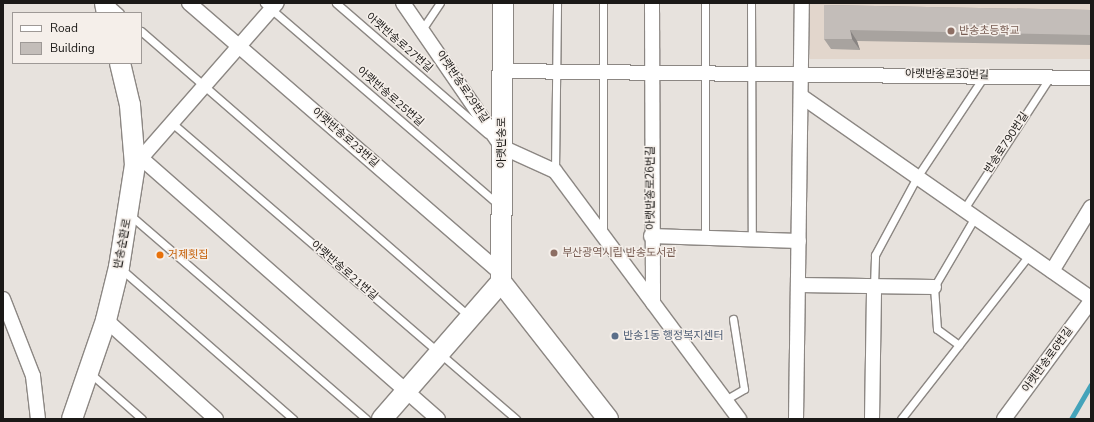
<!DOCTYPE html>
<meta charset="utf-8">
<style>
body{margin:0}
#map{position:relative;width:1094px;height:422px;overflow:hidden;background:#e7e2dd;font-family:"Nunito Sans","Noto Sans KR",sans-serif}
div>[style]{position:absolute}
.built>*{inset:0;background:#e2d6cc;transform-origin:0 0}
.stream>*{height:5px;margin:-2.5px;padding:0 2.5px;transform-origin:2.5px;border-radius:2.5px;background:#44a3ba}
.roads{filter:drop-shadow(1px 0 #8c8783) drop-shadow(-1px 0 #8c8783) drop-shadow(0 1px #8c8783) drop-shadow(0 -1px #8c8783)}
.lane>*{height:7px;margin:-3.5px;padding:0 3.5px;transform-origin:3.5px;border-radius:3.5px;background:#fff}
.street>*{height:14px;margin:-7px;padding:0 7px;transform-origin:7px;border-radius:7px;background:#fff}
.secondary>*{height:20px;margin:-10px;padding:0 10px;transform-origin:10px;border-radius:10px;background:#fff}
.wall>*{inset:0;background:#a8a39f}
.shaded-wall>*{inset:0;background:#888482}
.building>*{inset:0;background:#c3bdb9}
.dots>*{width:11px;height:11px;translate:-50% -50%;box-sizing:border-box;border:2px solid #f5efea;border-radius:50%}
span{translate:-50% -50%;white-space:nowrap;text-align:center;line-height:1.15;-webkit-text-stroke:3px #f5efea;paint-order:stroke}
.education-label{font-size:11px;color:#785e54}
.left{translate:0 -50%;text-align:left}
.street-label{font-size:11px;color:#1b1917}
.food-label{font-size:11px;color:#c56008}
.service-label{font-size:11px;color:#4e5e75}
.frame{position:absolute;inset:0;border:4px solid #1b1917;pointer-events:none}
.legend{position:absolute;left:12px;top:12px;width:130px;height:52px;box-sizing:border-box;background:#f5efea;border:1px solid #9e9996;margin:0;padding:5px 7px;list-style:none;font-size:12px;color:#1b1917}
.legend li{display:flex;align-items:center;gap:8px;height:20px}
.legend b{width:20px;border:1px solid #9e9996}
</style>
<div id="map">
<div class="built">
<div style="left:810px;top:3px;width:281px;height:56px"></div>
</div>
<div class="stream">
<div style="left:1071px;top:419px;width:39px;rotate:-60deg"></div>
</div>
<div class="roads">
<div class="lane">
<div style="left:264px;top:3px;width:310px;rotate:40.7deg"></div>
<div style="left:336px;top:3px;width:200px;rotate:40.9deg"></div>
<div style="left:705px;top:3px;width:236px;rotate:90deg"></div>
<div style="left:751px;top:3px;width:237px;rotate:89.8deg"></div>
<div style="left:110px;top:4px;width:13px;rotate:42deg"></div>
<div style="left:423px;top:28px;width:30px;rotate:-56deg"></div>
<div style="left:141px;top:31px;width:435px;rotate:41deg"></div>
<div style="left:172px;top:123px;width:454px;rotate:40.7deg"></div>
<div style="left:555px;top:171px;width:168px;rotate:-89.3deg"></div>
<div style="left:964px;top:209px;width:158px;rotate:-56.9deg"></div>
<div style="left:130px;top:215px;width:312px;rotate:40.8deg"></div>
<div style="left:603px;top:232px;width:229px;rotate:-90deg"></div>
<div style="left:120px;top:268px;width:230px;rotate:41.1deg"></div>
<div style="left:874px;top:286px;width:31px;rotate:-88deg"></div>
<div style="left:875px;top:255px;width:89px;rotate:-61.7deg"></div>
<div style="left:917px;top:177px;width:121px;rotate:-56.4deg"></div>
<div style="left:959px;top:345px;width:27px;rotate:-144deg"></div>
<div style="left:937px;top:329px;width:42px;rotate:-94.1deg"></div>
<div style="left:934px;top:287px;width:81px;rotate:-59.6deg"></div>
<div style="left:90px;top:373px;width:69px;rotate:41.5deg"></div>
<div style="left:725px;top:400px;width:22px;rotate:-30deg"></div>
<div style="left:744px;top:389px;width:71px;rotate:-98.9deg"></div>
<div style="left:901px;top:419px;width:208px;rotate:-52deg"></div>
</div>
<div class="street">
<div style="left:189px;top:3px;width:413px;rotate:40.9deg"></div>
<div style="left:403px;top:3px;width:175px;rotate:55.5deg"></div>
<div style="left:502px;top:147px;width:58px;rotate:24.4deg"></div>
<div style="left:555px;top:171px;width:309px;rotate:53.4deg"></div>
<div style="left:652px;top:3px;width:300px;rotate:89.8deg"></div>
<div style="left:503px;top:71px;width:588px;rotate:0.68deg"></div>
<div style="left:801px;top:96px;width:353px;rotate:34.9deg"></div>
<div style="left:141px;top:158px;width:395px;rotate:41.3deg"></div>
<div style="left:135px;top:165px;width:215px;rotate:-48.8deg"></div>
<div style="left:651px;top:236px;width:148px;rotate:1.9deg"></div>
<div style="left:1052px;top:271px;width:75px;rotate:-58.6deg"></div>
<div style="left:799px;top:285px;width:135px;rotate:0.8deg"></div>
<div style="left:3px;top:299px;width:83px;rotate:68.7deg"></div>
<div style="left:33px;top:376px;width:43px;rotate:83.4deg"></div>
<div style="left:106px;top:320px;width:148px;rotate:42deg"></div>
<div style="left:796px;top:419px;width:416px;rotate:-89.2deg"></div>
<div style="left:872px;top:419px;width:133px;rotate:-89.1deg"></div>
<div style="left:1004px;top:419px;width:147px;rotate:-53.6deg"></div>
</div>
<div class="secondary">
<div style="left:105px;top:3px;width:10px;rotate:79deg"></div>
<div style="left:503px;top:3px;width:279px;rotate:90.4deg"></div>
<div style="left:501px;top:282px;width:174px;rotate:52deg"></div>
<div style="left:72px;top:419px;width:105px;rotate:-71deg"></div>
<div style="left:106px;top:320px;width:55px;rotate:-76.2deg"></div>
<div style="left:119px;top:267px;width:103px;rotate:-81.1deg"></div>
<div style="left:135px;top:165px;width:60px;rotate:-94.8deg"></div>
<div style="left:130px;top:105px;width:43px;rotate:-103.4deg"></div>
<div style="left:382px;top:419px;width:181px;rotate:-49deg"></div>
</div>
</div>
<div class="wall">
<div style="clip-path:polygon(824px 5px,1091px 10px,1091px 45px,857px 41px,860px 50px,831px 49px,824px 39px)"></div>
</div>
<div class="shaded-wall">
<div style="clip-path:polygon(850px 30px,857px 41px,860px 50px,852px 39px)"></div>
</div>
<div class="building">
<div style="clip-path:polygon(824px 5px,1091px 10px,1091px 35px,850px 30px,852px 39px,824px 39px)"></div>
</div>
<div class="dots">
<div style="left:951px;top:31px;background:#8d6e63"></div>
<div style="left:554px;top:253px;background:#8d6e63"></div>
<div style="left:160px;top:255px;background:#e8710a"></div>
<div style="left:615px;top:336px;background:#5c6f8a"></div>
</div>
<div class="education-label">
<span class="left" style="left:959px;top:31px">반송초등학교</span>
<span class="left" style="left:562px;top:253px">부산광역시립 반송도서관</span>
</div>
<div class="street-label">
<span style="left:399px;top:43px;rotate:41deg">아랫반송로27번길</span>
<span style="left:947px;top:75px;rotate:1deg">아랫반송로30번길</span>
<span style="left:462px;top:87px;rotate:56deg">아랫반송로29번길</span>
<span style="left:390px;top:97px;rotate:41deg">아랫반송로25번길</span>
<span style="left:345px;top:138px;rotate:41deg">아랫반송로23번길</span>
<span style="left:502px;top:143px;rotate:-90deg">아랫반송로</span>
<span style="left:1007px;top:143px;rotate:-57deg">반송로790번길</span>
<span style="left:651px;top:188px;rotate:-90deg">아랫반송로26번길</span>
<span style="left:123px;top:244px;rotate:-79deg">반송순환로</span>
<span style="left:344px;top:271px;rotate:41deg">아랫반송로21번길</span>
<span style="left:1048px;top:360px;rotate:-54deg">아랫반송로6번길</span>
</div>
<div class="food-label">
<span class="left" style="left:168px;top:255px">거제횟집</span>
</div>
<div class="service-label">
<span class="left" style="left:623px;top:336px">반송1동 행정복지센터</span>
</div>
<div class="frame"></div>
<ul class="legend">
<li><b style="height:5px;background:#fff"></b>Road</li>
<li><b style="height:11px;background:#c3bdb9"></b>Building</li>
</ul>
</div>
